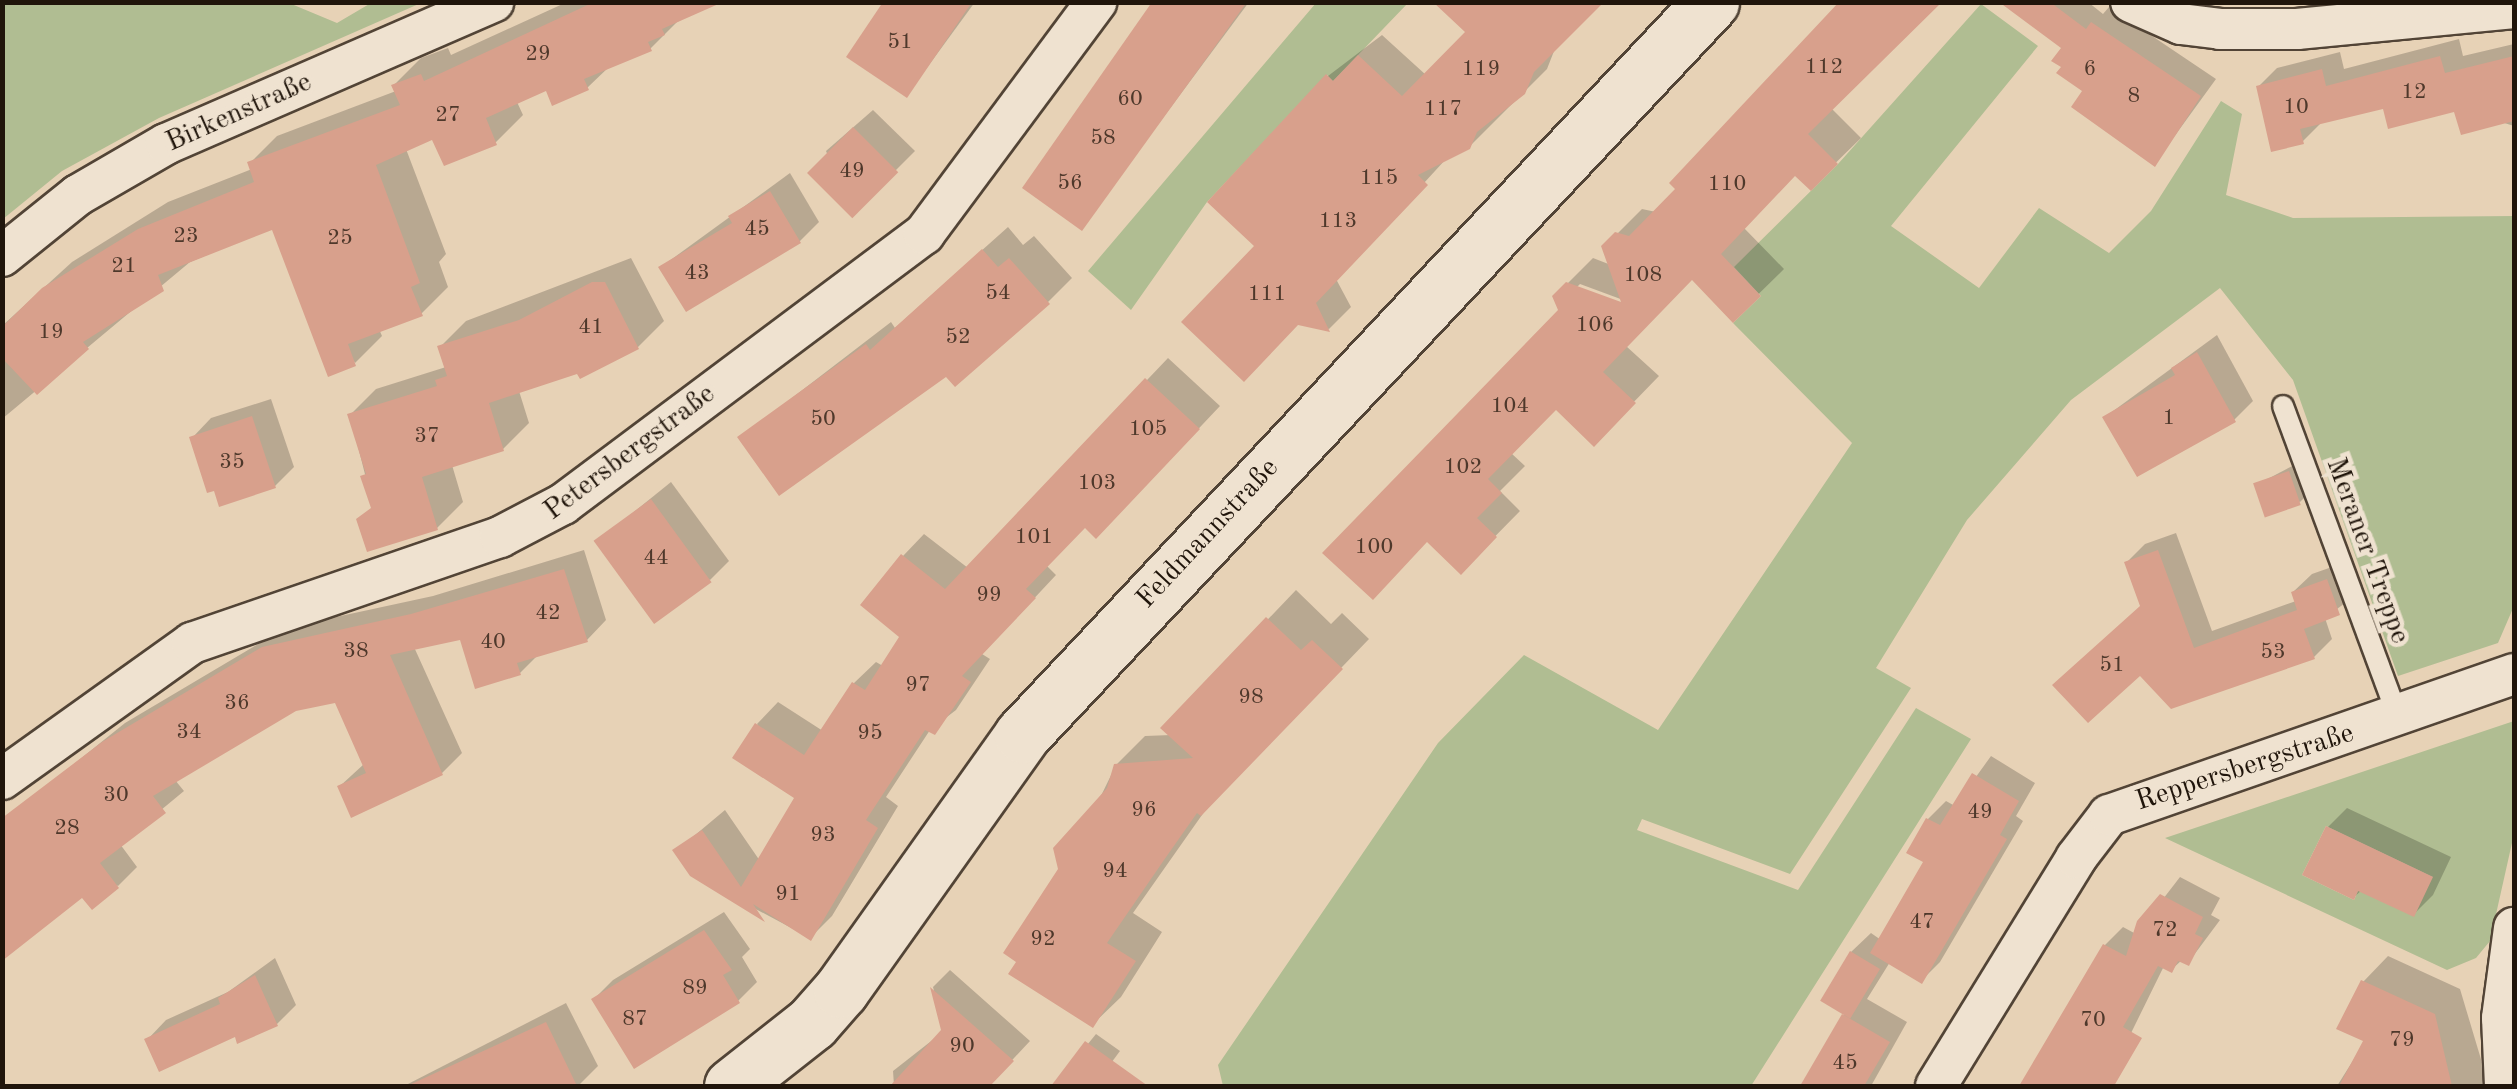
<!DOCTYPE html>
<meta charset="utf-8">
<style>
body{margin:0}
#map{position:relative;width:2517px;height:1089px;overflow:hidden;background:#e7d2b6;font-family:"Old Standard TT",serif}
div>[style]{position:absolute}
.green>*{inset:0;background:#b0bd92}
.shadow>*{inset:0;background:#0003}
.building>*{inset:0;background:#d8a08c;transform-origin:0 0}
.roads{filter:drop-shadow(2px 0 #524436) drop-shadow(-2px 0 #524436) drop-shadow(0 2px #524436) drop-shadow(0 -2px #524436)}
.lane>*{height:20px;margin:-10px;padding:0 10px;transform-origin:10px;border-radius:10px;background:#efe2d0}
.street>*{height:40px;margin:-20px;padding:0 20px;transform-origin:20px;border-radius:20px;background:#efe2d0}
.secondary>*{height:55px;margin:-27.5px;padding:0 27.5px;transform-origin:27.5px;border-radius:27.5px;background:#efe2d0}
span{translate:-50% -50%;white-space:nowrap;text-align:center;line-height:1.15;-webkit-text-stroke:9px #efe2d0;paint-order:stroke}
.number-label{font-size:22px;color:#4e382b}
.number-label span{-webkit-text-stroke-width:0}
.street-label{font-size:28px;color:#20150b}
.frame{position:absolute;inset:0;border:5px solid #20150b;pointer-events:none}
</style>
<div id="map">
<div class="green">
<div style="clip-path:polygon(3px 2px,289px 3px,337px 23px,371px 3px,421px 3px,159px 118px,62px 171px,3px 219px)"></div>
<div style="clip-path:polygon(1316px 3px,1408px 3px,1333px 81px,1327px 75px,1207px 202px,1131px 310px,1088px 271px)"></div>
<div style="clip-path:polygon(1981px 4px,2038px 46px,1891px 226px,1979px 288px,2039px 208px,2109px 253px,2151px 211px,2221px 101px,2242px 114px,2226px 195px,2293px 218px,2514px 216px,2514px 606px,2498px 643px,2398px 676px,2293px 380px,2220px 288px,2071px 400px,1967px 520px,1876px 668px,1911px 688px,1790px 874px,1642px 819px,1637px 830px,1798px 890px,1916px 708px,1971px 739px,1751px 1086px,1223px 1086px,1218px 1065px,1438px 743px,1524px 655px,1658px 730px,1852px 443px,1733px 323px,1761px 296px,1734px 267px,1838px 164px)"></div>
<div style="clip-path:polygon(evenodd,2514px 721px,2514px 834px,2490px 941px,2476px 958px,2447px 970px,2165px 838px,2514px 721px,2326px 826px,2433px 877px,2358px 891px,2354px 900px,2302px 875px,2326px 826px)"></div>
</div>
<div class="shadow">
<div style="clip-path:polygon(567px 2px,711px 2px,677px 22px,650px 49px,610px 66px,587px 88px,548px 88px,517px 102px,523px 115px,496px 142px,434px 137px,406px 149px,446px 254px,439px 262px,448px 287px,421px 314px,379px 329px,382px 336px,355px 363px,274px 227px,190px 262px,2px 419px,2px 326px,72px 262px,168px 202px,252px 169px,250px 163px,277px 136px,396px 91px,394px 85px,421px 58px,448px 48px,451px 55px)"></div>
<div style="clip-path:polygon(886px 2px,975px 2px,907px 95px)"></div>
<div style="clip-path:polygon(1155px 2px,1249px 2px,1081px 228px)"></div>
<div style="clip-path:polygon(1603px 2px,1556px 46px,1547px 69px,1469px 147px,1446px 159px,1336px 279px,1351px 307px,1329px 329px,1299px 322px,1257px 245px,1328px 76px,1382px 35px,1426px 75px)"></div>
<div style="clip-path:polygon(2004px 2px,2088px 2px,2103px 14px,2109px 7px,2216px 79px,2155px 163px,2064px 66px,2064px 48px)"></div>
<div style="clip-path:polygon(2459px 39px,2463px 56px,2514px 44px,2514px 126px,2456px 108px,2384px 106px,2321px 123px,2303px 141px,2258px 87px,2277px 68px,2340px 52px,2344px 69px)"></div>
<div style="clip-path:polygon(evenodd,1831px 108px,1861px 138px,1811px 187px,1796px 173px,1744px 228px,1784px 269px,1733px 319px,1693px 277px,1626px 346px,1659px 376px,1594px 443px,1557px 407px,1511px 453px,1525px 466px,1500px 491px,1520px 511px,1461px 571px,1428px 540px,1561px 310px,1567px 284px,1593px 258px,1611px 265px,1604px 247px,1642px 209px,1656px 212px,1831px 108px,1580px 284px,1634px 304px,1632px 309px,1576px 288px,1580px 284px)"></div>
<div style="clip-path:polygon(873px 110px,915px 151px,852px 214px,826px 151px)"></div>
<div style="clip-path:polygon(790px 173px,819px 222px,800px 241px,661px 267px)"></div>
<div style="clip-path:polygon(1008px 227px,1023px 245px,1034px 236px,1072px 278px,1048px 302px,946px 373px,740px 438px,891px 322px,895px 328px)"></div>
<div style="clip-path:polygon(631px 258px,664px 321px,638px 347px,519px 391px,529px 423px,503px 449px,452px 465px,463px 502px,437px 528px,373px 506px,350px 415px,376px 389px,446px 367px,440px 347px,466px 321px)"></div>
<div style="clip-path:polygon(2217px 335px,2253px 401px,2234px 420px,2105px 417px)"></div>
<div style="clip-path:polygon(1168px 358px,1220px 406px,1118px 514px,1085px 525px,1046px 565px,1056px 575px,982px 654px,990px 659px,956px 710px,930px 730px,886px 797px,898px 806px,832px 916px,810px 938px,692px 875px,676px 851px,725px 810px,760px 861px,798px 798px,757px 724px,778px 702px,823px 731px,854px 683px,876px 662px,883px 666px,903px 637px,903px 556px,924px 534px,968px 568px)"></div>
<div style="clip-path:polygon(271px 399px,294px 467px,275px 486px,192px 438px,211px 418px)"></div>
<div style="clip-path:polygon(2298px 463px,2309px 493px,2300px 502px,2256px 485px)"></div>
<div style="clip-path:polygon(671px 482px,729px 561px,710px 580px,598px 541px)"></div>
<div style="clip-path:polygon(2176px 533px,2212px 631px,2296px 601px,2293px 592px,2312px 574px,2346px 562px,2357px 594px,2325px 618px,2332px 639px,2314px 657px,2172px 706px,2127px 562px,2145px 544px)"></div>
<div style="clip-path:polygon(584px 550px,606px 620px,587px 640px,538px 655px,520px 673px,461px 637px,414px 647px,462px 753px,442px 773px,340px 786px,364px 764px,336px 700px,295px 709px,175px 780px,184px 791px,120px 844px,137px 867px,118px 886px,2px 822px,125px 723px,285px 628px,433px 596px)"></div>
<div style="clip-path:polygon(1296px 590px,1331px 624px,1342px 613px,1369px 639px,1209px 805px,1133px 913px,1162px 932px,1121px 997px,1092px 1025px,1055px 848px,1097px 804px,1116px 765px,1145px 736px,1171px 735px,1164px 728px)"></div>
<div style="clip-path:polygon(1991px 756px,2035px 783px,2016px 816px,2023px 821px,1940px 962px,1922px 980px,1890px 962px,1867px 999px,1907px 1022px,1871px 1086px,1803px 1086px,1844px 1016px,1851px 952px,1871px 933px,1881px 940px,1927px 861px,1910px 852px,1928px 819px,1946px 801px,1955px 806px)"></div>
<div style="clip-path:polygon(2347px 808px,2451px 857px,2433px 895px,2414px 914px,2362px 890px,2354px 897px,2328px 827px)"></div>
<div style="clip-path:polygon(2180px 877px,2220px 898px,2211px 915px,2220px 920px,2188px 963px,2182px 960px,2171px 970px,2164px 966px,2105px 1086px,2023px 1086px,2105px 945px,2123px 927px,2136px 934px)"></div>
<div style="clip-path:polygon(724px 912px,750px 949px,742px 957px,757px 982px,738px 1001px,594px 999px,613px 980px)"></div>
<div style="clip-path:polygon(2388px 956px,2460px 989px,2489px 1086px,2337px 1086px,2366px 1040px,2363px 982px)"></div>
<div style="clip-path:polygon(275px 958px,296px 1005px,277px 1024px,147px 1040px,166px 1020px,228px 992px)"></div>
<div style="clip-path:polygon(950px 970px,1030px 1041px,988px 1086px,894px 1086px,893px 1071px,944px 1031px,933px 987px)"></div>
<div style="clip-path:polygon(566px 1003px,598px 1066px,578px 1086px,404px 1086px)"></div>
<div style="clip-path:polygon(1096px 1034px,1120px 1051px,1094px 1086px,1077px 1086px,1062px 1076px)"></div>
</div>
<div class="building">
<div style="clip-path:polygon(594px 2px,723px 2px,662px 29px,665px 35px,648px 42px,652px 51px,584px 79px,589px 90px,552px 106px,546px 91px,486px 118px,497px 145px,444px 166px,432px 140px,376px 165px,420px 283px,411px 287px,423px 316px,348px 344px,356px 366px,328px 377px,272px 230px,158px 275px,164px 291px,83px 342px,89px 349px,37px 395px,2px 358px,2px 327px,42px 288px,138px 229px,254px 182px,247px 162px,400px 105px,391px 85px,421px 74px,424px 81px)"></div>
<div style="clip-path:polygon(883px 2px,972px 2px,907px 98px,846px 57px)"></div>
<div style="clip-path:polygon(1152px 2px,1247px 2px,1082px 231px,1022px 188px)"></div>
<div style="clip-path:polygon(1433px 2px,1604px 2px,1534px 72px,1525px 94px,1477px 132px,1470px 149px,1418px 175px,1428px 185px,1316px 303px,1330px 332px,1298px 325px,1244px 382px,1181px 322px,1254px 246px,1207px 202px,1326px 74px,1333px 81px,1358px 55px,1402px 96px,1465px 32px)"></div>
<div style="clip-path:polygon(1839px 2px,1942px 2px,1808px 134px,1838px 164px,1811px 191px,1795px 176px,1721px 254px,1761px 296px,1733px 323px,1692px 280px,1603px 372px,1636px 403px,1594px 447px,1556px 410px,1488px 479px,1502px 493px,1477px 518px,1497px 537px,1461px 575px,1427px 542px,1373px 600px,1322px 553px,1558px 310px,1552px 296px,1566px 282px,1621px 302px,1601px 246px,1615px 232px,1629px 236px,1675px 189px,1669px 183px)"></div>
<div style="clip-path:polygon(1999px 2px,2050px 2px,2086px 29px,2091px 22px,2201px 96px,2155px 167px,2071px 107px,2082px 91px,2056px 73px,2061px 67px,2051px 61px,2061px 48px)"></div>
<div style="clip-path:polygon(2440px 56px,2445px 73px,2514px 56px,2514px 121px,2461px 135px,2454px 112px,2388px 129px,2383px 109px,2300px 129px,2304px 144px,2271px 152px,2256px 86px,2322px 69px,2326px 86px)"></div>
<div style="left:853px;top:127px;width:64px;height:65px;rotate:45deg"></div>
<div style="clip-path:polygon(770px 191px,801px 243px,686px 312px,658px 267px,732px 223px,728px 216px)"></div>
<div style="clip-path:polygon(982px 249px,998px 267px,1009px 258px,1050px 304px,955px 387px,946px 377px,779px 496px,737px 437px,866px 344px,870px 350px)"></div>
<div style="clip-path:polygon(592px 282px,605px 282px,639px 349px,580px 379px,577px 374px,489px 403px,504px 451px,422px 477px,438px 530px,367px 552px,356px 519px,371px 508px,360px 476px,366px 474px,347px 414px,437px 386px,435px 380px,447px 376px,437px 346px,519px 320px)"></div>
<div style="clip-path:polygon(2197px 352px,2236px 422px,2137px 477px,2102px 417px,2175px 375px,2171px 368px)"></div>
<div style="clip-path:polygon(1145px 378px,1200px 429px,1096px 539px,1085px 528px,1026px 589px,1036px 598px,962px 676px,971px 682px,935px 735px,925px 730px,866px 820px,878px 828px,811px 941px,753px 904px,765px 922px,690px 876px,672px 850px,702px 830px,741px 887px,794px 798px,732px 758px,755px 723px,804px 755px,852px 682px,865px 690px,899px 637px,860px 605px,901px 554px,945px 589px)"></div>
<div style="clip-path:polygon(252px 416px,276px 488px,219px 507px,214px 491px,207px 493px,189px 437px)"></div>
<div style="left:2289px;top:471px;width:36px;height:38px;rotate:71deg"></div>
<div style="left:651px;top:499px;width:103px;height:71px;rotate:54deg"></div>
<div style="clip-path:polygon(2158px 550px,2194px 648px,2297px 610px,2291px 592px,2327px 579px,2340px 615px,2304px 629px,2315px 659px,2171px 709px,2140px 676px,2088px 723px,2052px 685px,2140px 606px,2124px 562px)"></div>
<div style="clip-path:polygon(564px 569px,588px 642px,517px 663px,521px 675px,475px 689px,460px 640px,390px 655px,443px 775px,351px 818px,337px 786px,366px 773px,335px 703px,296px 711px,153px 796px,166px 813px,100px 863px,119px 888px,92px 910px,82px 898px,2px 961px,2px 818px,102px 742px,262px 647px,411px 614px)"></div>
<div style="clip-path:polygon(1266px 617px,1301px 650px,1312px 640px,1343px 669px,1201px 816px,1197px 813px,1164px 860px,1107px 943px,1136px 961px,1093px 1028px,1008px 974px,1016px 962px,1003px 953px,1058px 869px,1053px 848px,1107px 788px,1114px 764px,1193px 758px,1160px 728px)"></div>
<div style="clip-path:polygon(1972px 773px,2019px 801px,2000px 835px,2007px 839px,1922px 984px,1870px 953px,1923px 862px,1906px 853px,1926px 818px,1940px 825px)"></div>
<div style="clip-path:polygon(2326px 826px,2433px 877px,2414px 917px,2358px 891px,2354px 900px,2302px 875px)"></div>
<div style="clip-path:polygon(2160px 894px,2203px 917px,2195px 934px,2203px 938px,2189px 966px,2178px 961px,2172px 973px,2158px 966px,2123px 1027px,2142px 1038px,2114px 1086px,2019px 1086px,2103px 944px,2126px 956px,2137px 921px)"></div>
<div style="clip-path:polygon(704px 930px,732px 970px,723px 975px,740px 1003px,634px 1069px,591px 999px)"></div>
<div style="left:1850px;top:951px;width:35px;height:58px;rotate:31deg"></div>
<div style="clip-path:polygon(255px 975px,278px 1026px,237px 1044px,235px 1037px,159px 1072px,144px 1039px,220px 1004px,218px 998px)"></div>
<div style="clip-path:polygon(2361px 980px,2435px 1014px,2452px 1086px,2339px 1086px,2363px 1041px,2336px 1029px)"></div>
<div style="clip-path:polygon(930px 987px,1014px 1061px,990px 1086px,890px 1086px,941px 1030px)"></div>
<div style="clip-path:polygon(1842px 1014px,1890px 1042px,1864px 1086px,1800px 1086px)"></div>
<div style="clip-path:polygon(546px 1022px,577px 1086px,407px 1086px,492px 1047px)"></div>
<div style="clip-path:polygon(1085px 1041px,1148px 1086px,1051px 1086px)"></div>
</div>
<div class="roads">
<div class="lane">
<div style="left:2283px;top:406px;width:332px;rotate:69.7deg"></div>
</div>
<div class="street">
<div style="left:2131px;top:2px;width:55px;rotate:23.7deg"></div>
<div style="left:2181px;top:24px;width:39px;rotate:7deg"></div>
<div style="left:2220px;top:29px;width:77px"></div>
<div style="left:2297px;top:29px;width:218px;rotate:-5.5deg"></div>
<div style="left:2px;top:256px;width:97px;rotate:-38.8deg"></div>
<div style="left:78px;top:195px;width:102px;rotate:-30.1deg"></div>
<div style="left:166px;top:144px;width:357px;rotate:-23.5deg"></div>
<div style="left:2px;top:779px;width:234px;rotate:-35.6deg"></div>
<div style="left:192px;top:643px;width:326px;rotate:-19deg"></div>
<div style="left:500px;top:537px;width:71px;rotate:-27.6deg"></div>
<div style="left:563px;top:504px;width:451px;rotate:-36.8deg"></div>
<div style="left:924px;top:234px;width:289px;rotate:-53.4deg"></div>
<div style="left:1936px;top:1086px;width:268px;rotate:-58.4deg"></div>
<div style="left:2076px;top:858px;width:54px;rotate:-52.5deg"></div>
<div style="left:2109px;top:815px;width:429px;rotate:-19.2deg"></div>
<div style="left:2505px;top:1086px;width:68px;rotate:-92.5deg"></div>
<div style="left:2502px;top:1018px;width:91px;rotate:-82.4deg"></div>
</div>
<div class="secondary">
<div style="left:732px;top:1086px;width:102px;rotate:-38.2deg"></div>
<div style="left:812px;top:1023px;width:44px;rotate:-48.7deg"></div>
<div style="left:841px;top:990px;width:313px;rotate:-54.6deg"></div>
<div style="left:1022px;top:735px;width:1006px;rotate:-46.77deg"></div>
</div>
</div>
<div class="number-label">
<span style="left:900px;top:43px">51</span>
<span style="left:538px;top:55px">29</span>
<span style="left:1824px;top:68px">112</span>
<span style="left:1481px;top:70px">119</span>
<span style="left:2090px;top:70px">6</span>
<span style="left:2414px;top:93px">12</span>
<span style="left:2134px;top:97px">8</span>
<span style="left:1130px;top:100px">60</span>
<span style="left:2296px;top:108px">10</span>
<span style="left:1443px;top:110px">117</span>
<span style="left:448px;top:116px">27</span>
<span style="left:1103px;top:139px">58</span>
<span style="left:852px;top:172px">49</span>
<span style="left:1379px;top:179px">115</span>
<span style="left:1070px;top:184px">56</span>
<span style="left:1727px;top:185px">110</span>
<span style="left:1338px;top:222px">113</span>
<span style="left:757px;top:230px">45</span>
<span style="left:186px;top:237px">23</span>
<span style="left:340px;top:239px">25</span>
<span style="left:124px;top:267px">21</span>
<span style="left:697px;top:274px">43</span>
<span style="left:1643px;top:276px">108</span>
<span style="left:998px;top:294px">54</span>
<span style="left:1267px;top:295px">111</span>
<span style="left:1595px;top:326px">106</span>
<span style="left:591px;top:328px">41</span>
<span style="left:51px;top:333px">19</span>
<span style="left:958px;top:338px">52</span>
<span style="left:1510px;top:407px">104</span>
<span style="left:2169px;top:419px">1</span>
<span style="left:823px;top:420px">50</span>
<span style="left:1148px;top:430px">105</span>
<span style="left:427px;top:437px">37</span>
<span style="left:232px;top:463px">35</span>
<span style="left:1463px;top:468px">102</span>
<span style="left:1097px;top:484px">103</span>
<span style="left:1034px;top:538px">101</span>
<span style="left:1374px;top:548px">100</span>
<span style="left:656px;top:559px">44</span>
<span style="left:989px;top:596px">99</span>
<span style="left:548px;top:614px">42</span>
<span style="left:493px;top:643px">40</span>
<span style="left:356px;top:652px">38</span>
<span style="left:2273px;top:653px">53</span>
<span style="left:2112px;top:666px">51</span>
<span style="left:918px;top:686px">97</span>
<span style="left:1251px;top:698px">98</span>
<span style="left:237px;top:704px">36</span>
<span style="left:189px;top:733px">34</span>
<span style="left:870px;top:734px">95</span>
<span style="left:116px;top:796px">30</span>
<span style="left:1144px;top:811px">96</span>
<span style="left:1980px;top:813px">49</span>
<span style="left:67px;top:829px">28</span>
<span style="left:823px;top:836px">93</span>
<span style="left:1115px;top:872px">94</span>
<span style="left:788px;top:895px">91</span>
<span style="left:1922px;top:923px">47</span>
<span style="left:2165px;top:931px">72</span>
<span style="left:1043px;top:940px">92</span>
<span style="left:695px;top:989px">89</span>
<span style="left:635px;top:1020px">87</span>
<span style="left:2093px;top:1021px">70</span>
<span style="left:2402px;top:1041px">79</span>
<span style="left:962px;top:1047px">90</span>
<span style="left:1845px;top:1064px">45</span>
</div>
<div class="street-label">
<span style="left:239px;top:113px;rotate:-24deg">Birkenstraße</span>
<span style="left:630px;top:453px;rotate:-37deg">Petersbergstraße</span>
<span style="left:1208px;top:534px;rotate:-47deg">Feldmannstraße</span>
<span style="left:2367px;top:551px;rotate:70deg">Meraner Treppe</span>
<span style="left:2245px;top:768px;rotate:-18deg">Reppersbergstraße</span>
</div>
<div class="frame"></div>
</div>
